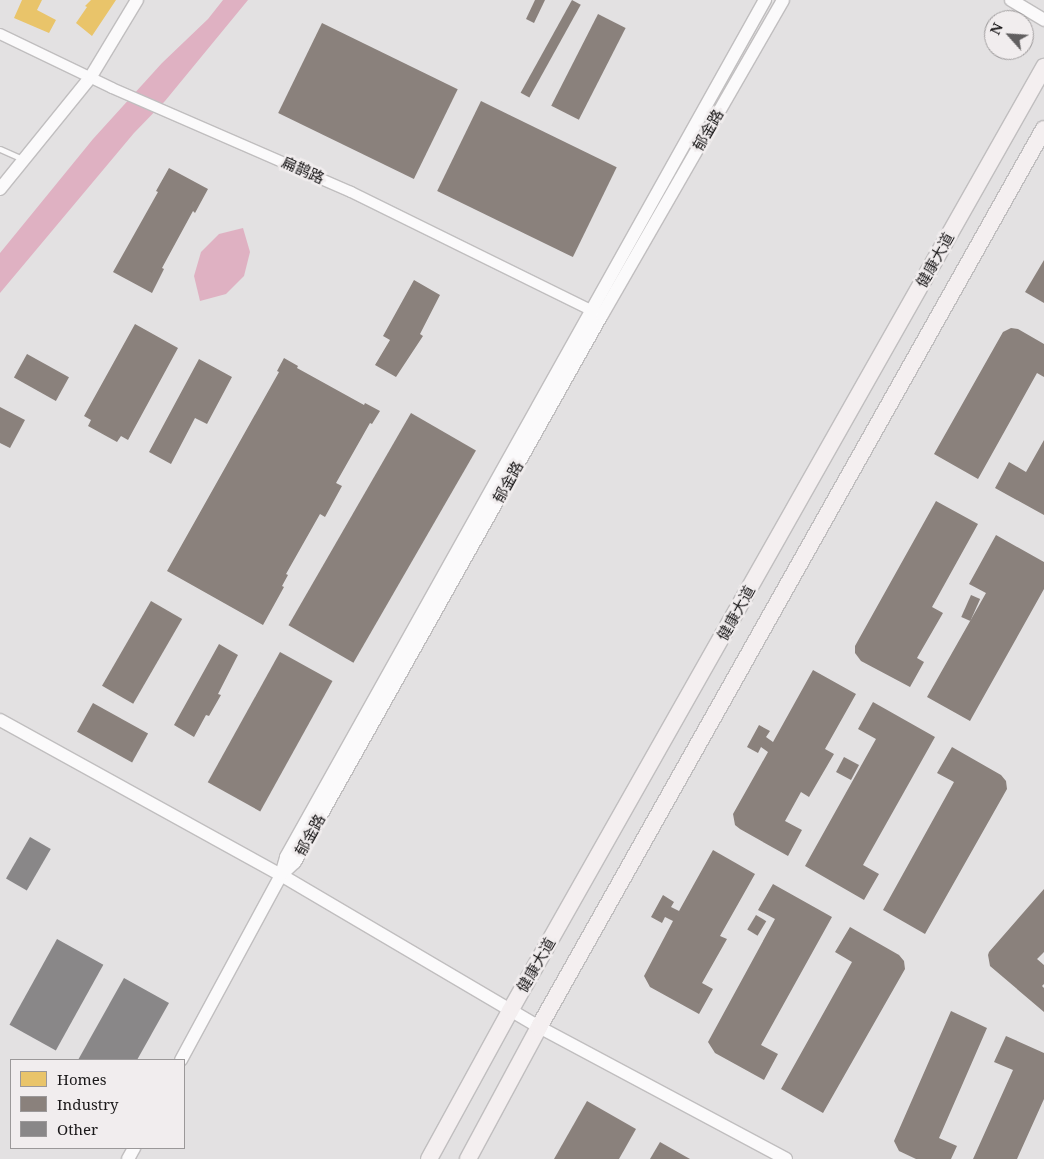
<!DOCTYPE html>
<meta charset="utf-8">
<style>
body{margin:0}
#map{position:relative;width:1044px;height:1159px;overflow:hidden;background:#e3e1e2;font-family:"Noto Serif","Noto Sans SC",serif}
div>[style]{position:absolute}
.water>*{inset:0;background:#dfb1c2}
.homes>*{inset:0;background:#e9c46a}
.industry>*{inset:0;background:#8a817c;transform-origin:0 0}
.building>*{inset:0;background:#898788;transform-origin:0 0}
.roads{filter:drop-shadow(1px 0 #c0bebf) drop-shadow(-1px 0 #c0bebf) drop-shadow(0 1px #c0bebf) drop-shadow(0 -1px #c0bebf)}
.service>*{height:5px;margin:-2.5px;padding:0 2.5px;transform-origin:2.5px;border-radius:2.5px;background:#fbfafb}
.minor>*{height:10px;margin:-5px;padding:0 5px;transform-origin:5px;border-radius:5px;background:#fbfafb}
.tertiary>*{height:12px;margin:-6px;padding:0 6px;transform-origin:6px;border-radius:6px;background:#fbfafb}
.primary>*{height:16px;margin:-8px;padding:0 8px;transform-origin:8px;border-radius:8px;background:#f4eff0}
span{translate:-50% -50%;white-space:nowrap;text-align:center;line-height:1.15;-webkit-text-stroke:5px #f1edee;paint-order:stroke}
.street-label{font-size:15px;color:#1b191a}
.legend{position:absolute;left:10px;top:1059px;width:175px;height:90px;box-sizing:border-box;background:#f1edee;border:1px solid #9b9899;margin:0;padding:6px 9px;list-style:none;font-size:15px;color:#1b191a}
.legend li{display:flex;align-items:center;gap:10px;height:25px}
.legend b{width:25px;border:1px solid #9b9899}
.north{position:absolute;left:984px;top:10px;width:50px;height:50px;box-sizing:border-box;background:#f1edee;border:1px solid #9b9899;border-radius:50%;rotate:296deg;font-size:14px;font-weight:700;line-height:20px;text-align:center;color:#1b191a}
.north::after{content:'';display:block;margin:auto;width:18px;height:22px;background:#615f60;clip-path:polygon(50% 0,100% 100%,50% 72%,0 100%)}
</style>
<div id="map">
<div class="water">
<div style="clip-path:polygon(223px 0,248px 0,165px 101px,134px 133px,0 293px,0 253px,93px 139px,162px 63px,208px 19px)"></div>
<div style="clip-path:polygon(243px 228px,250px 252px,244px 276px,226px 294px,200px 301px,194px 276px,201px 252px,219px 234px)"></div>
</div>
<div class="homes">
<div style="clip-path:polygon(22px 0,42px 0,37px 10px,56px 20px,49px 33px,14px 18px)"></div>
<div style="clip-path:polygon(91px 0,116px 0,92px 36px,76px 23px,87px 7px,85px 6px)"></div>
</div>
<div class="industry">
<div style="clip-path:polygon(535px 0,545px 0,534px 23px,526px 19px)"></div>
<div style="left:572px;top:0;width:10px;height:106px;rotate:29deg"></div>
<div style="left:598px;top:14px;width:31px;height:103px;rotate:27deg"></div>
<div style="left:322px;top:23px;width:151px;height:100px;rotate:26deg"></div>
<div style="left:481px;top:101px;width:151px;height:100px;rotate:26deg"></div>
<div style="clip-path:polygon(169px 168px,208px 189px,195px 213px,193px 211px,162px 268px,164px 269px,152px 293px,113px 272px,158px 192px,156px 191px)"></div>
<div style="clip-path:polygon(1044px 260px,1044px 303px,1025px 292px)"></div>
<div style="clip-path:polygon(414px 280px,440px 295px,420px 334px,423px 336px,396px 377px,375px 365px,390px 340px,383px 336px)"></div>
<div style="clip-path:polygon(135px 324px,178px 348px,128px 440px,121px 436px,117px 442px,88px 426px,91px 420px,84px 416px)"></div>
<div style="clip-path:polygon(1011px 328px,1018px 329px,1044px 344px,1044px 377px,1037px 373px,978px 479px,934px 454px,1003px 332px)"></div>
<div style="left:27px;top:354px;width:48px;height:27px;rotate:29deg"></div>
<div style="clip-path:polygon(284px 358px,298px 366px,297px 368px,364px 405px,365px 403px,380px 411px,372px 424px,370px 423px,336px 483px,342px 486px,325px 517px,320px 514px,286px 574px,288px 575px,282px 586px,284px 587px,263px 625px,167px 571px,279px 372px,277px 371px)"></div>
<div style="clip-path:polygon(199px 359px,232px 377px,207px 424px,195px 418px,171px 464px,149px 452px)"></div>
<div style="clip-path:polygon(0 407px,25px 420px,10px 448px,0 443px)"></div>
<div style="left:411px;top:413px;width:75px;height:245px;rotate:30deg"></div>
<div style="clip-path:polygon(1044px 440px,1044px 515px,995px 488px,1009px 462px,1026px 472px)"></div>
<div style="clip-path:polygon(936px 501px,978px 524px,932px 607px,943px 613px,917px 658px,924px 662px,910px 687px,861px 661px,855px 653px,855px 646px)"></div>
<div style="clip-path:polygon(996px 535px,1044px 562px,1044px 589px,970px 721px,927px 697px,986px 593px,969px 584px)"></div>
<div style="left:971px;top:595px;width:10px;height:24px;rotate:24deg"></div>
<div style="left:151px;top:601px;width:36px;height:98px;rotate:30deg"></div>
<div style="clip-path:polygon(219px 644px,238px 655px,218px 694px,221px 695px,209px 716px,206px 715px,194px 737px,174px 725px)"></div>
<div style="left:280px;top:652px;width:60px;height:149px;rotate:29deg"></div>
<div style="clip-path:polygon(813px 670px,856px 694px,825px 749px,834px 754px,809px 797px,801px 792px,785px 821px,802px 830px,788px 856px,740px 829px,735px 825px,733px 814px,768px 752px,761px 747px,758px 753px,747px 747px,759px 725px,770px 731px,766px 737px,773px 742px)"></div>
<div style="clip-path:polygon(873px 702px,935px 737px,863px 865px,879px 874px,864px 900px,805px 866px,876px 739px,858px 729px)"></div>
<div style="left:93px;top:703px;width:63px;height:33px;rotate:29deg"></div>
<div style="clip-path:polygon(952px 747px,1001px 775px,1006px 781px,1007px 789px,925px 934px,883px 910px,954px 782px,937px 773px)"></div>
<div style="left:844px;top:757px;width:17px;height:17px;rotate:28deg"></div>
<div style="clip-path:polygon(713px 850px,755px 874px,720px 936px,727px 939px,702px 983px,713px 989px,699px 1014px,650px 987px,644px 976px,673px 921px,665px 917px,662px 923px,651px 917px,663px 895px,674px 902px,671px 907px,679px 911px)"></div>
<div style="clip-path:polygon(773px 884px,832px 917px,761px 1045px,778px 1054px,764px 1080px,715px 1053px,708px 1042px,775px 919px,758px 910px)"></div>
<div style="clip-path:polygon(1044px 889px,1044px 952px,1037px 959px,1044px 965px,1044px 984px,1042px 986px,1044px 988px,1044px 1012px,990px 966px,988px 955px,989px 952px)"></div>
<div style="left:756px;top:915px;width:12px;height:17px;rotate:31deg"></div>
<div style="clip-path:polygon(850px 927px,899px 955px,904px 961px,905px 969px,823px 1113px,781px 1089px,852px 962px,835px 952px)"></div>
<div style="clip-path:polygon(951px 1011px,987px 1028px,939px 1138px,957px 1146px,951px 1159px,916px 1159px,899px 1151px,894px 1141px)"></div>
<div style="clip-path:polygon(1006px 1036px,1044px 1053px,1044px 1099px,1017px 1159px,973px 1159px,1013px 1070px,994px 1062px)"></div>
<div style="clip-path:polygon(587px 1101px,636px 1129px,619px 1159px,554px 1159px)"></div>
<div style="clip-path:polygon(660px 1142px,690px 1159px,650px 1159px)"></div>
</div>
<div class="building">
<div style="left:30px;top:837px;width:24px;height:48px;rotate:30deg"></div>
<div style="left:57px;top:939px;width:53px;height:98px;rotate:29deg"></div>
<div style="clip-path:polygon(124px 978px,169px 1003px,137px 1060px,78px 1060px)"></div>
</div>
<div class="roads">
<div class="service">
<div style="left:0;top:149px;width:24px;rotate:24deg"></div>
</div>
<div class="minor">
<div style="left:0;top:34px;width:124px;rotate:25.7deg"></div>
<div style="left:112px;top:88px;width:261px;rotate:23.5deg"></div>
<div style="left:351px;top:192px;width:274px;rotate:26.2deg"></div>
</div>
<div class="tertiary">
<div style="left:1011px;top:0;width:39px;rotate:31deg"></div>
<div style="left:0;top:189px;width:143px;rotate:-51deg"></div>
<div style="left:90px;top:78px;width:91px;rotate:-58.9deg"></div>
<div style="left:0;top:720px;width:321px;rotate:28.9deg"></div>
<div style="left:281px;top:875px;width:299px;rotate:30.5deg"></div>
<div style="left:539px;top:1027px;width:280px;rotate:28.1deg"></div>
<div style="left:281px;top:875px;width:19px;rotate:-43deg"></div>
<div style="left:295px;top:862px;width:627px;rotate:-60.7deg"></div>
<div style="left:602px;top:315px;width:363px;rotate:-60.1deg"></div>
<div style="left:181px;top:1060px;width:210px;rotate:-61.6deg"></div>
<div style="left:281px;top:875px;width:19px;rotate:-74deg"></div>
<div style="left:286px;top:857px;width:982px;rotate:-60.8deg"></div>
<div style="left:128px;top:1159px;width:13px;rotate:-61deg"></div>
</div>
<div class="primary">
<div style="left:429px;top:1159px;width:169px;rotate:-61.3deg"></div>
<div style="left:510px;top:1011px;width:1085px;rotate:-60.5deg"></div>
<div style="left:468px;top:1159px;width:150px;rotate:-61.7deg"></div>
<div style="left:539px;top:1027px;width:1030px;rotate:-60.65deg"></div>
</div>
</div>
<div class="street-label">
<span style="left:708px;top:130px;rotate:-60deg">郁金路</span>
<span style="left:303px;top:170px;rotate:24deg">扁鹊路</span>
<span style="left:935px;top:260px;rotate:-61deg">健康大道</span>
<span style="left:508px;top:482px;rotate:-61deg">郁金路</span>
<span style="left:736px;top:613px;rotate:-61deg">健康大道</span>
<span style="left:310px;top:835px;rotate:-61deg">郁金路</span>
<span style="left:536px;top:965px;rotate:-60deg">健康大道</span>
</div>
<ul class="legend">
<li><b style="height:14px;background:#e9c46a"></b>Homes</li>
<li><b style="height:14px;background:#8a817c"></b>Industry</li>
<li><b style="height:14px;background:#898788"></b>Other</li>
</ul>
<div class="north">N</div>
</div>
